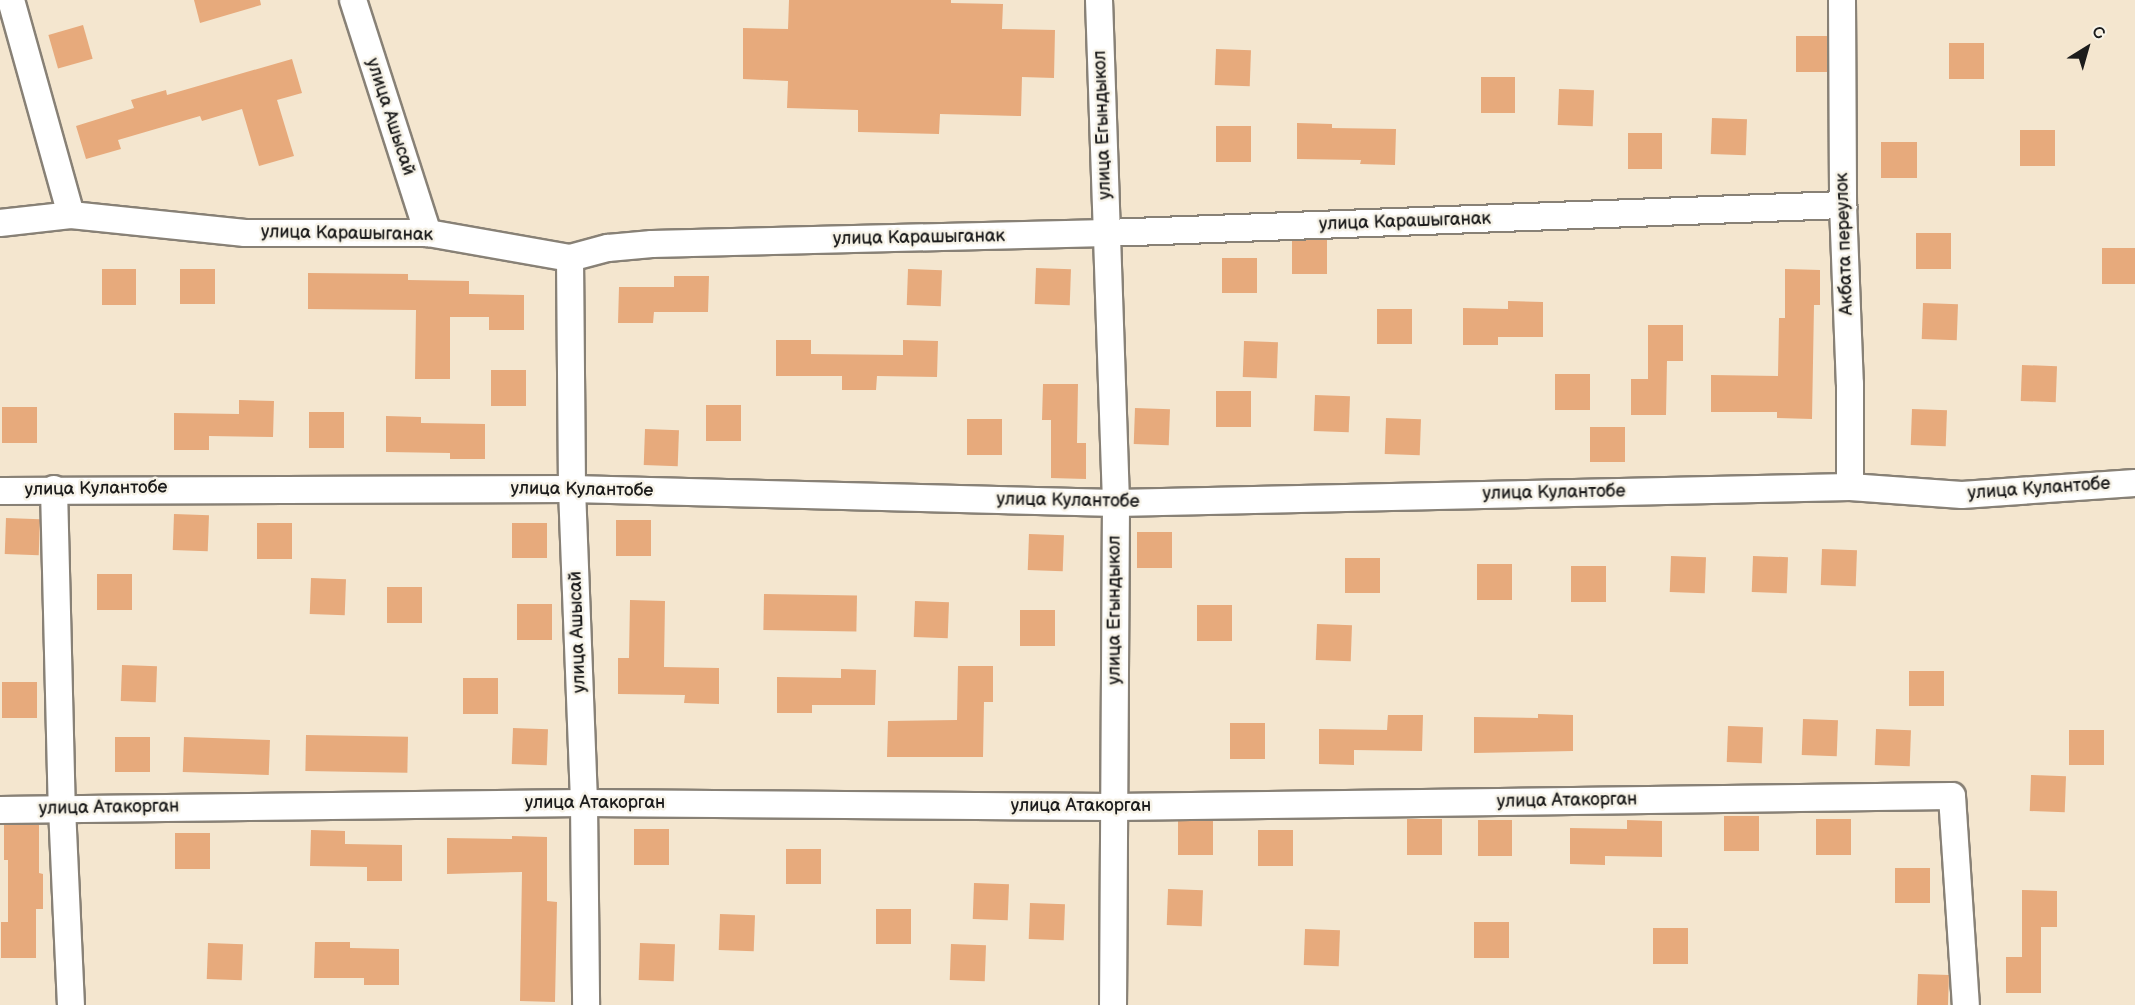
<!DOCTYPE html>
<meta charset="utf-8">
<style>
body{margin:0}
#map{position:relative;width:2135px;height:1005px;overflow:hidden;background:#f4e6cf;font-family:"Balsamiq Sans",sans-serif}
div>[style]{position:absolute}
.building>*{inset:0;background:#e7aa7c;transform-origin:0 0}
.roads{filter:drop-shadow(2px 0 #888176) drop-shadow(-2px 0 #888176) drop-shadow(0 2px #888176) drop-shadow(0 -2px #888176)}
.minor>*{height:26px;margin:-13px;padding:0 13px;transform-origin:13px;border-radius:13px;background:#fff}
span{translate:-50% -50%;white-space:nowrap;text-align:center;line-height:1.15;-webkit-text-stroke:5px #f7f3e8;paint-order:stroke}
.street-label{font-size:18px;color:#1c1c1c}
.north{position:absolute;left:2057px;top:18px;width:60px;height:60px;-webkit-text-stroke:4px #f7f3e8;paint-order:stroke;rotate:37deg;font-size:16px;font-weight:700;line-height:24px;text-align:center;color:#1c1c1c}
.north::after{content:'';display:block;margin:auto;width:21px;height:27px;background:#1c1c1c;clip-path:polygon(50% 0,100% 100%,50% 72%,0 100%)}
</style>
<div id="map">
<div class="building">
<div style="clip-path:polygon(194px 0,260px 0,261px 5px,200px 23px)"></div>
<div style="clip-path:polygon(789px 0,951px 0,951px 3px,1003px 4px,1002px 29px,1055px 30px,1054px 78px,1022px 77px,1021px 116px,940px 114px,939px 134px,858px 132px,858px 110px,787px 108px,788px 81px,743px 79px,743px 28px,788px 29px)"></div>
<div style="left:83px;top:25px;width:35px;height:36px;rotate:74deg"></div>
<div style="left:1796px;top:36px;width:31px;height:36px"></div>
<div style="left:1949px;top:43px;width:35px;height:36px"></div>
<div style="left:1216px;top:49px;width:35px;height:36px;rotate:2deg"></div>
<div style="clip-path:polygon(292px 59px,302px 93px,277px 100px,294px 156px,259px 166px,242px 109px,202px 121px,200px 116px,118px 140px,121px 149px,86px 159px,76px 126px,134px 108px,131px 100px,166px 90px,167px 95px)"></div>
<div style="left:1481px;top:77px;width:34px;height:36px"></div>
<div style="left:1559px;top:89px;width:35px;height:36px;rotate:2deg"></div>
<div style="left:1712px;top:118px;width:35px;height:36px;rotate:2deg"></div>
<div style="clip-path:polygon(1297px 123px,1332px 124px,1332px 128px,1396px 129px,1395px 165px,1360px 164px,1361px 160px,1297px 159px)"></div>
<div style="left:1216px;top:126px;width:35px;height:36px"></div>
<div style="left:2020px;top:130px;width:35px;height:36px"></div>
<div style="left:1628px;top:133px;width:34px;height:36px"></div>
<div style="left:1881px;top:142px;width:36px;height:36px"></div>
<div style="left:1916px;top:233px;width:35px;height:36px"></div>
<div style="left:1327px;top:240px;width:34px;height:35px;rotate:90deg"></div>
<div style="left:2102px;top:248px;width:33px;height:36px"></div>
<div style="left:1222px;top:258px;width:35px;height:35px"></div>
<div style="left:1036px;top:268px;width:35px;height:36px;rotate:2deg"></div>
<div style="left:102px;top:269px;width:34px;height:36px"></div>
<div style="left:180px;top:269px;width:35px;height:35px"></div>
<div style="left:908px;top:269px;width:34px;height:36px;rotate:2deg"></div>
<div style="clip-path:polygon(1785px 269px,1820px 270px,1820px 305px,1814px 305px,1812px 419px,1777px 418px,1777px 412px,1711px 412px,1711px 375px,1778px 376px,1779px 318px,1785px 318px)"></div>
<div style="clip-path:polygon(308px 273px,408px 274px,408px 280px,469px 281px,469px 294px,524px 295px,524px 330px,489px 330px,489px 317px,450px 317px,450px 379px,415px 379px,416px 310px,308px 309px)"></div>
<div style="clip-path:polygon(674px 276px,709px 276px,708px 312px,654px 312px,653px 323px,618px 323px,619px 287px,674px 287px)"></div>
<div style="clip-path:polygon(1508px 301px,1543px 302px,1543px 337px,1498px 337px,1498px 345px,1463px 345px,1463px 308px,1508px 309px)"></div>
<div style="left:1923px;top:303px;width:35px;height:36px;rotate:2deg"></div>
<div style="left:1377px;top:309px;width:35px;height:35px"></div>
<div style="clip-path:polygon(1648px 325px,1683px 325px,1683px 361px,1667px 361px,1666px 415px,1631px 415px,1631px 379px,1648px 379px)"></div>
<div style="clip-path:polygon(776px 340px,811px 340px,811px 354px,903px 355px,903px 340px,938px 341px,937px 377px,877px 376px,876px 390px,842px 390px,842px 376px,776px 376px)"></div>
<div style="left:1244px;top:341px;width:34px;height:36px;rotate:2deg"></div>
<div style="left:2022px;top:365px;width:35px;height:36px;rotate:2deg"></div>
<div style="left:491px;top:370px;width:35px;height:36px"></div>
<div style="left:1555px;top:374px;width:35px;height:36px"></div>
<div style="clip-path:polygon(1043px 384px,1078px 384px,1077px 443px,1086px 443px,1086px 479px,1051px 478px,1051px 420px,1042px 420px)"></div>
<div style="left:1216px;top:391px;width:35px;height:36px"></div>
<div style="left:1315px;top:395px;width:35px;height:36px;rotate:2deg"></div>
<div style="clip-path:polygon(239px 400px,274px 401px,273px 437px,209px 436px,209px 450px,174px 450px,174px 413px,239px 414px)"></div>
<div style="left:706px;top:405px;width:35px;height:36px"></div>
<div style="left:2px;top:407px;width:35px;height:36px"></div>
<div style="left:1135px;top:408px;width:35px;height:36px;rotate:2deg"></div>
<div style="left:1912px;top:409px;width:35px;height:36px;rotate:2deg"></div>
<div style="left:309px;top:412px;width:35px;height:36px"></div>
<div style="clip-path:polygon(386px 416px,421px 417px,421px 423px,485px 424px,485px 459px,450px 459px,450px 453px,386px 452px)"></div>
<div style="left:1386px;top:418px;width:35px;height:36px;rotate:2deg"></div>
<div style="left:967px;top:419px;width:35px;height:36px"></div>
<div style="left:1590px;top:427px;width:35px;height:35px"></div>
<div style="left:645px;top:429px;width:34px;height:36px;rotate:2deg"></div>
<div style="left:174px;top:514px;width:35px;height:36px;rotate:2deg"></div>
<div style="left:6px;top:518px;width:34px;height:36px;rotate:2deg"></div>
<div style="left:616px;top:520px;width:35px;height:36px"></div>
<div style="left:257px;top:523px;width:35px;height:36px"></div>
<div style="left:512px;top:523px;width:35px;height:35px"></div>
<div style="left:1137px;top:532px;width:35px;height:36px"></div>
<div style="left:1029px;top:534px;width:35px;height:36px;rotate:2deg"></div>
<div style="left:1822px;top:549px;width:35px;height:36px;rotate:2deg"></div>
<div style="left:1671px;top:556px;width:35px;height:36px;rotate:2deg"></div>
<div style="left:1753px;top:556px;width:35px;height:36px;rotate:2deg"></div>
<div style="left:1345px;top:558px;width:35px;height:35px"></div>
<div style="left:1477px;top:564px;width:35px;height:36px"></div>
<div style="left:1571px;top:566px;width:35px;height:36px"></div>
<div style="left:97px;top:574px;width:35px;height:36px"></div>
<div style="left:311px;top:578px;width:35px;height:36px;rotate:2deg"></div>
<div style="left:387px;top:587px;width:35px;height:36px"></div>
<div style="left:764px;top:594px;width:93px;height:36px;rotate:1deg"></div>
<div style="clip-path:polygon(630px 600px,665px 601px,664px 667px,719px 668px,719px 704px,684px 703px,685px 695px,618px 694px,618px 658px,629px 658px)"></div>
<div style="left:915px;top:601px;width:34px;height:36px;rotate:2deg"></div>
<div style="left:517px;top:604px;width:35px;height:36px"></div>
<div style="left:1197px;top:605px;width:35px;height:36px"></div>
<div style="left:1020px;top:610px;width:35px;height:36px"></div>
<div style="left:1317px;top:624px;width:35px;height:36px;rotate:2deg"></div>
<div style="left:122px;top:665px;width:35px;height:36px;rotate:2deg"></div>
<div style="clip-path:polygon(958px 666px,993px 666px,993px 702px,984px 702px,983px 757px,887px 757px,888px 721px,957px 720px)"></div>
<div style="clip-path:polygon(841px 669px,876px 670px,875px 705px,812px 705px,812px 713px,777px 713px,777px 677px,841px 678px)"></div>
<div style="left:1909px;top:671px;width:35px;height:35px"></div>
<div style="left:463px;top:678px;width:35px;height:36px"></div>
<div style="left:2px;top:682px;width:35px;height:36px"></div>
<div style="clip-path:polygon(1538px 714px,1573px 715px,1573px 751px,1474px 753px,1474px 717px,1538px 718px)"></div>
<div style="clip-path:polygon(1388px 715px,1423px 715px,1422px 751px,1354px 750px,1354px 765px,1319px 764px,1319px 729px,1387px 730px)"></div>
<div style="left:1803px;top:719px;width:35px;height:36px;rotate:2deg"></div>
<div style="left:1230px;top:723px;width:35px;height:36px"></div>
<div style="left:1728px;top:726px;width:35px;height:36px;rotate:2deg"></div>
<div style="left:513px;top:728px;width:35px;height:36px;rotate:2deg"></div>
<div style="left:1876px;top:729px;width:35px;height:36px;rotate:2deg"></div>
<div style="left:2069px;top:730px;width:35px;height:35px"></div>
<div style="left:306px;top:735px;width:102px;height:36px;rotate:1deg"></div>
<div style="left:115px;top:737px;width:35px;height:35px"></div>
<div style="left:184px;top:737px;width:86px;height:35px;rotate:2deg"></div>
<div style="left:2031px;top:775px;width:35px;height:36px;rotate:2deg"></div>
<div style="left:1724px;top:816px;width:35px;height:35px"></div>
<div style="left:1407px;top:819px;width:35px;height:36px"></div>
<div style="left:1816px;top:819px;width:35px;height:36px"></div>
<div style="left:1478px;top:820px;width:34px;height:36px"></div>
<div style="clip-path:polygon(1627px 820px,1662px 821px,1662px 857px,1605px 856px,1605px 865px,1570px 864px,1570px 828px,1627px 829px)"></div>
<div style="left:1178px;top:821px;width:35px;height:34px"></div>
<div style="clip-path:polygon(4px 825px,39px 825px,39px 873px,43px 874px,43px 909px,36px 909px,36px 958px,1px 958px,1px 922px,8px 922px,8px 860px,4px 860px)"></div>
<div style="left:634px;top:829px;width:35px;height:36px"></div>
<div style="clip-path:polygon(311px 830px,345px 831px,345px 844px,402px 845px,402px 881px,367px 881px,367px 867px,310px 866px)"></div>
<div style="left:1258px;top:830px;width:35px;height:36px"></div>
<div style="left:175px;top:833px;width:35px;height:36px"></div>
<div style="clip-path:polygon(512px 836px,547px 837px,547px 901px,557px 902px,555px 1002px,520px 1001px,522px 872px,447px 874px,447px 838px,512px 839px)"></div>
<div style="left:786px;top:849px;width:35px;height:35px"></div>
<div style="left:1895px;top:868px;width:35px;height:35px"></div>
<div style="left:974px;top:883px;width:35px;height:36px;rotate:2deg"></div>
<div style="left:1168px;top:889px;width:35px;height:36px;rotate:2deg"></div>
<div style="clip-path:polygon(2022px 890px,2057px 891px,2057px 927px,2041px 927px,2041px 993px,2006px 993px,2006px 957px,2022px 957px)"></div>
<div style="left:1030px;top:903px;width:35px;height:36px;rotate:2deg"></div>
<div style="left:876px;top:909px;width:35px;height:35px"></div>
<div style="left:720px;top:914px;width:35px;height:36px;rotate:2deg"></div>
<div style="left:1474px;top:922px;width:35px;height:36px"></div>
<div style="left:1653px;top:928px;width:35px;height:36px"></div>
<div style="left:1305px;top:929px;width:35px;height:36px;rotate:2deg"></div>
<div style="clip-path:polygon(315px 942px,350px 942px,350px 948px,399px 949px,399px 985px,364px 985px,364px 978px,314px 978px)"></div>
<div style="left:208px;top:943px;width:35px;height:36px;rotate:2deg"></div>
<div style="left:640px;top:943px;width:35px;height:37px;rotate:2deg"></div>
<div style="left:951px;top:944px;width:35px;height:36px;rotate:2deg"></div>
<div style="left:1918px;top:974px;width:31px;height:31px;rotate:2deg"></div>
</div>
<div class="roads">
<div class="minor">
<div style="left:11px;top:0;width:223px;rotate:74.4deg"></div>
<div style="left:353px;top:0;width:245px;rotate:72.2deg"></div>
<div style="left:1099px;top:0;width:503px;rotate:88.06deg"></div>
<div style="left:1116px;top:503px;width:502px;rotate:90.34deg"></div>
<div style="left:1842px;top:0;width:205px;rotate:89.7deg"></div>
<div style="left:1843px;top:205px;width:179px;rotate:87.8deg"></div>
<div style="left:1850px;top:384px;width:103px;rotate:90deg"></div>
<div style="left:0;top:223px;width:71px;rotate:-6.4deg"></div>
<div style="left:71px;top:215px;width:175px;rotate:5.9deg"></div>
<div style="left:245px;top:233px;width:183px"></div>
<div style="left:428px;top:233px;width:144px;rotate:10deg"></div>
<div style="left:570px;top:258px;width:39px;rotate:-15deg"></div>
<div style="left:608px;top:248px;width:44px;rotate:-5.2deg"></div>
<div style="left:652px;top:244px;width:455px;rotate:-1.4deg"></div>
<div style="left:1107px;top:233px;width:737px;rotate:-2.18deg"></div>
<div style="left:570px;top:258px;width:231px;rotate:89.5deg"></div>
<div style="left:572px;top:489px;width:314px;rotate:87.8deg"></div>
<div style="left:584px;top:803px;width:202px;rotate:89.4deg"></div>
<div style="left:54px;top:489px;width:319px;rotate:88.6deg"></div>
<div style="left:62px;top:808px;width:197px;rotate:87.4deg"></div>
<div style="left:0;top:491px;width:572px;rotate:-0.2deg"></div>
<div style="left:572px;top:489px;width:544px;rotate:1.47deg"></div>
<div style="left:1116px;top:503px;width:734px;rotate:-1.25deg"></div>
<div style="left:1850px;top:487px;width:112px;rotate:4.1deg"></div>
<div style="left:1962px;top:495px;width:173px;rotate:-4deg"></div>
<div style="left:0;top:810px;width:584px;rotate:-0.69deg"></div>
<div style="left:584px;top:803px;width:530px;rotate:0.43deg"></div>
<div style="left:1114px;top:807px;width:838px;rotate:-0.75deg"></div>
<div style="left:1952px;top:796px;width:209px;rotate:86.2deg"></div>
</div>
</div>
<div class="street-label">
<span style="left:390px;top:117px;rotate:72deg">улица Ашысай</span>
<span style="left:1103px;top:125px;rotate:-92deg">улица Егындыкол</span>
<span style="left:1405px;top:222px;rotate:-2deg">улица Карашыганак</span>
<span style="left:347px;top:234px;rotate:1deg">улица Карашыганак</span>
<span style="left:919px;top:238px;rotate:-1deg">улица Карашыганак</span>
<span style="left:1845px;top:244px;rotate:-92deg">Акбата переулок</span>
<span style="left:96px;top:489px;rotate:-1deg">улица Кулантобе</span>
<span style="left:2039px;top:489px;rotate:-4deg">улица Кулантобе</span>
<span style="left:582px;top:490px;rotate:1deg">улица Кулантобе</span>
<span style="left:1554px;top:493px;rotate:-1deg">улица Кулантобе</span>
<span style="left:1068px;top:501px;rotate:1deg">улица Кулантобе</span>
<span style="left:1115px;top:610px;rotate:-90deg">улица Егындыкол</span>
<span style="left:578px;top:632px;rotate:-92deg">улица Ашысай</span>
<span style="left:1567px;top:801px;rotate:-1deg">улица Атакорган</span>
<span style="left:595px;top:803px">улица Атакорган</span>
<span style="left:1081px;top:806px">улица Атакорган</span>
<span style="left:109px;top:808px;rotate:-1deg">улица Атакорган</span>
</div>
<div class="north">С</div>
</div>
